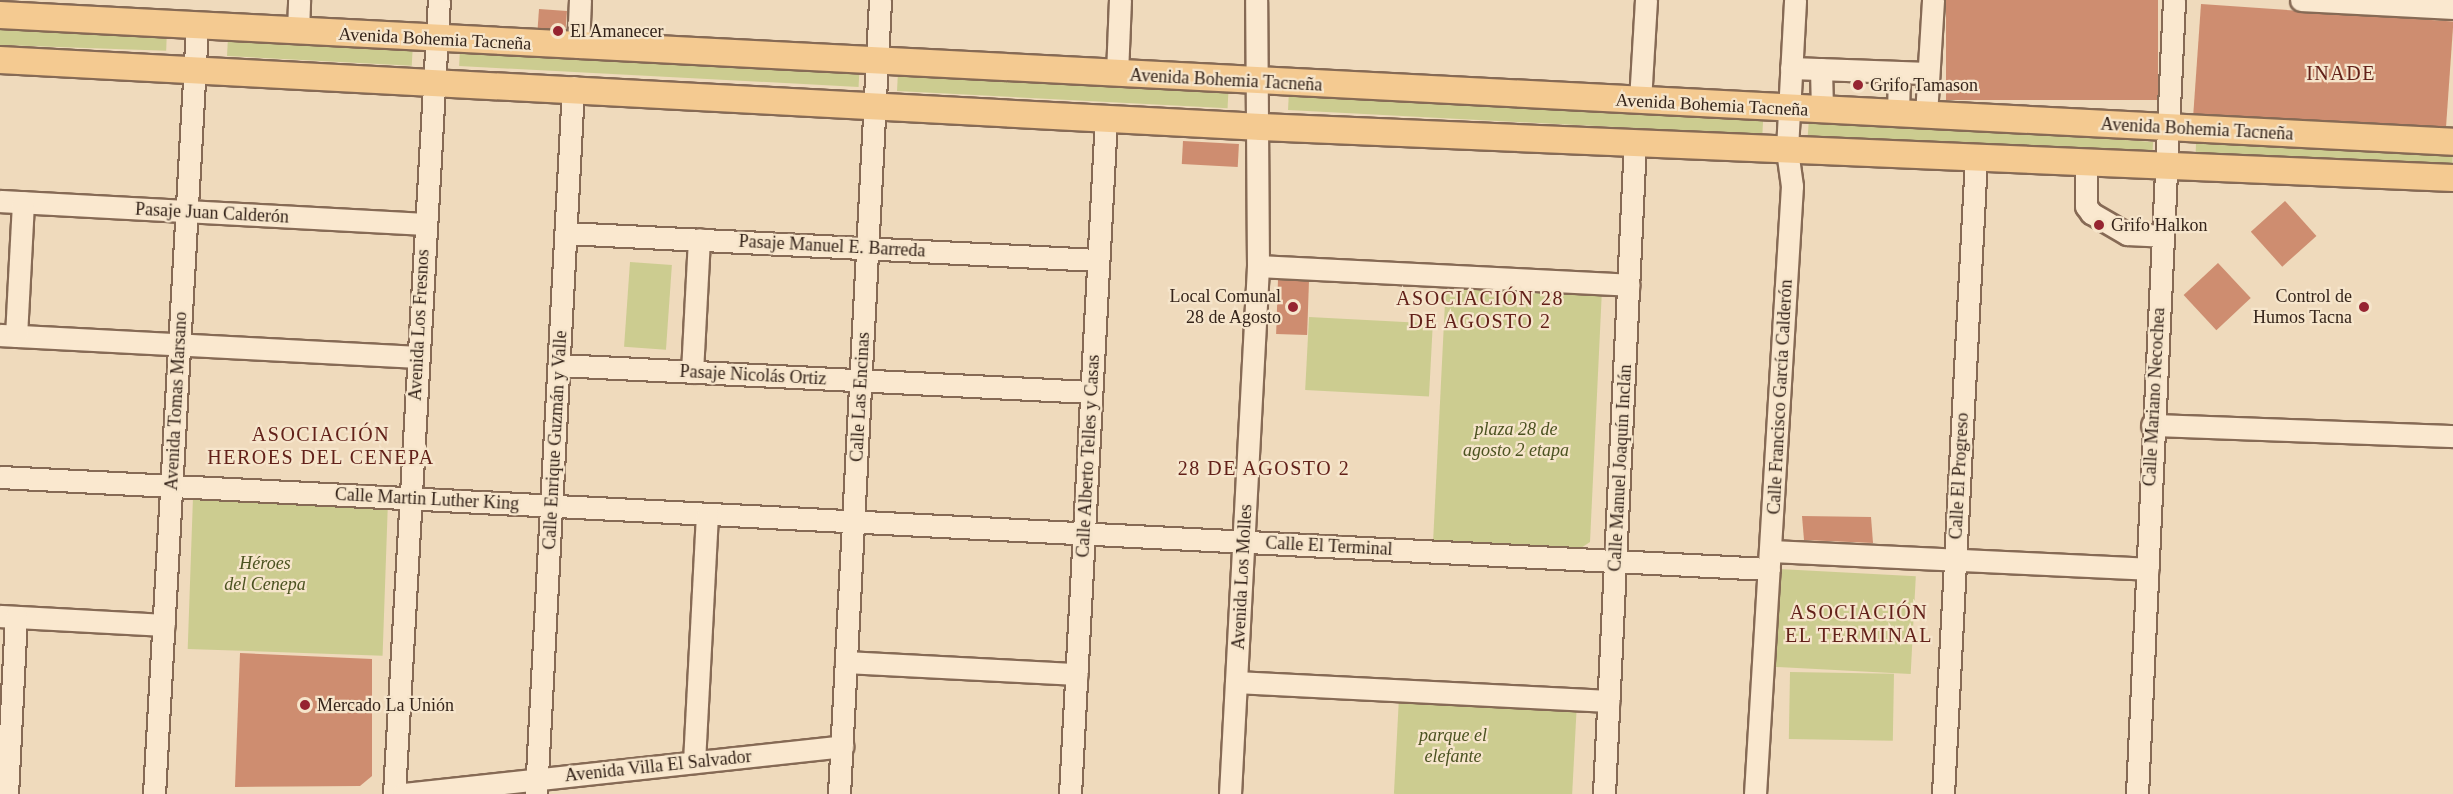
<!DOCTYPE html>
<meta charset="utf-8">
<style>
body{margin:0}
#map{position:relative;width:2453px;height:794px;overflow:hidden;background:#efdabc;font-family:"Times New Roman",serif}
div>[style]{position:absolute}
.green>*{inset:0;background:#cccc90;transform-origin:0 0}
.building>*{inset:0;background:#ce8d70;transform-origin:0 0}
.roads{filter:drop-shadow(2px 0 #866a55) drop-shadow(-2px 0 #866a55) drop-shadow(0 2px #866a55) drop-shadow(0 -2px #866a55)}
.minor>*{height:21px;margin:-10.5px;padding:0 10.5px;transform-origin:10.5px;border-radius:10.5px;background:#fae8cf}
.major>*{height:26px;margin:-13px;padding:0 13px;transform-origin:13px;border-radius:13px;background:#f4ca91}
.dots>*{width:16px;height:16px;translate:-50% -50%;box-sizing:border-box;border:3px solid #f6e5cb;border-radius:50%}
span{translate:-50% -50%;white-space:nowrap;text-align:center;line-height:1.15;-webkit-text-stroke:4.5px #f6e5cb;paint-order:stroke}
.poi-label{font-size:18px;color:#35241a}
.left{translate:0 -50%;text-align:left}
.right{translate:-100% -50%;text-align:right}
.street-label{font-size:18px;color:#35241a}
.park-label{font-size:18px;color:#4b5220;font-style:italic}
.neighbourhood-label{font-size:20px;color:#622019;letter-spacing:1.5px}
</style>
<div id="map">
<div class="green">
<div style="left:0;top:25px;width:167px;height:20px;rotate:2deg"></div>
<div style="left:228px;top:37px;width:185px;height:19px;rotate:3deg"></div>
<div style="left:460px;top:49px;width:400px;height:17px;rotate:3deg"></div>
<div style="left:898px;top:72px;width:331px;height:19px;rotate:3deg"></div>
<div style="left:1289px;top:91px;width:475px;height:19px;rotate:3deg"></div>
<div style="left:1809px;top:118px;width:345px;height:19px;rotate:4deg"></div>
<div style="left:2196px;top:143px;width:257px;height:19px;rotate:2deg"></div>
<div style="left:630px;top:262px;width:42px;height:85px;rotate:4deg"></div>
<div style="clip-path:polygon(1446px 282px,1602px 289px,1590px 542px,1578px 550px,1433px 543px)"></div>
<div style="left:1309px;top:317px;width:124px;height:73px;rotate:3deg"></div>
<div style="left:193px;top:497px;width:195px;height:152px;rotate:2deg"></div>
<div style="left:1779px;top:569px;width:137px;height:98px;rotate:3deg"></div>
<div style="left:1790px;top:672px;width:104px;height:67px;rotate:1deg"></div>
<div style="left:1399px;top:697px;width:178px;height:97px;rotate:3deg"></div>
</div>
<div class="building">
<div style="left:1946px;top:0;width:212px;height:100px"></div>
<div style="left:2201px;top:4px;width:253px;height:110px;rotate:4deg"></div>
<div style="left:539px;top:9px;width:28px;height:19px;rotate:4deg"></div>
<div style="left:1183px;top:141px;width:56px;height:23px;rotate:3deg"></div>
<div style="left:2285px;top:201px;width:47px;height:46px;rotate:48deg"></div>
<div style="left:2218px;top:263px;width:48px;height:47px;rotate:47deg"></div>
<div style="left:1278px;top:280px;width:31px;height:54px;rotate:2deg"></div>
<div style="clip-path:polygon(1802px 516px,1871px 517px,1873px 543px,1804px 540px)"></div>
<div style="clip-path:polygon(240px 653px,372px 659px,372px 776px,360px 786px,235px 787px)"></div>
</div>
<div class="roads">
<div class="minor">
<div style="left:2301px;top:0;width:152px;rotate:3deg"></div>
<div style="left:298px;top:32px;width:32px;rotate:-88deg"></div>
<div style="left:578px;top:47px;width:47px;rotate:-87.6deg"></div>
<div style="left:1791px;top:68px;width:137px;rotate:2.1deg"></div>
<div style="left:1821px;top:69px;width:41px;rotate:88.6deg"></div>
<div style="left:1117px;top:74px;width:74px;rotate:-87.7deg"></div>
<div style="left:1640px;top:101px;width:101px;rotate:-86.6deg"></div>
<div style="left:1898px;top:114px;width:42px;rotate:-88.6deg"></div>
<div style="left:1926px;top:115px;width:115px;rotate:-86.5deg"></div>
<div style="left:2086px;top:162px;width:44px;rotate:90deg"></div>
<div style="left:2086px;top:206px;width:9px;rotate:54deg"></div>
<div style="left:2091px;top:213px;width:42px;rotate:30.3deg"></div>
<div style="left:2127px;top:234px;width:35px;rotate:3deg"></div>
<div style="left:0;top:201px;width:425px;rotate:3.1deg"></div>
<div style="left:566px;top:233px;width:533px;rotate:2.91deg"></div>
<div style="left:1258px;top:266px;width:371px;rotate:2.9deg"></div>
<div style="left:0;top:335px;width:418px;rotate:3deg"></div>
<div style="left:16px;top:336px;width:134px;rotate:-87deg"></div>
<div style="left:559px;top:365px;width:533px;rotate:2.91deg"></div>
<div style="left:692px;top:372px;width:133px;rotate:-87deg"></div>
<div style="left:2152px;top:425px;width:301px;rotate:2.1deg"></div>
<div style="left:0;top:477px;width:1771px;rotate:2.98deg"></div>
<div style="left:1771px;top:551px;width:377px;rotate:2.7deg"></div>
<div style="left:0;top:616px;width:164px;rotate:3.1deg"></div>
<div style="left:846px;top:662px;width:231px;rotate:3deg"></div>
<div style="left:1236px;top:682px;width:373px;rotate:2.9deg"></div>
<div style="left:694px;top:762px;width:248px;rotate:-87deg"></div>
<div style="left:7px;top:794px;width:177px;rotate:-87.1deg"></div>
<div style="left:154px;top:794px;width:767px;rotate:-86.79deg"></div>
<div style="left:394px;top:794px;width:795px;rotate:-86.76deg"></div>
<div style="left:403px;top:794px;width:442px;rotate:-6.2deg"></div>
<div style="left:536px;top:794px;width:708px;rotate:-87deg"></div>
<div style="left:839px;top:794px;width:795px;rotate:-87.04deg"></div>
<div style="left:1070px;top:794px;width:677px;rotate:-86.95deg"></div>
<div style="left:1230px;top:794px;width:529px;rotate:-86.96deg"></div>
<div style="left:1258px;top:266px;width:266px;rotate:-90.4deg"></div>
<div style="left:1604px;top:794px;width:653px;rotate:-87.28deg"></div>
<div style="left:1755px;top:794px;width:609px;rotate:-86.52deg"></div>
<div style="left:1792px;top:186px;width:37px;rotate:-98deg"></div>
<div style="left:1787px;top:149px;width:149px;rotate:-86.9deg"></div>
<div style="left:1943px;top:794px;width:638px;rotate:-87.03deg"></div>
<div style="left:2137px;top:794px;width:795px;rotate:-87.33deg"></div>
</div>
<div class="major">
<div style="left:0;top:15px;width:2456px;rotate:2.96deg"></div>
<div style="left:0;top:60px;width:1263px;rotate:3.04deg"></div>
<div style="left:1261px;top:127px;width:1193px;rotate:2.45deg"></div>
</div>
</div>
<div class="dots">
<div style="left:558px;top:31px;background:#962431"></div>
<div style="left:1858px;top:85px;background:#962431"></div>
<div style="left:2099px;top:225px;background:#962431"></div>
<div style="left:1293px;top:307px;background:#962431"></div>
<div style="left:2364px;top:307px;background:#962431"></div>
<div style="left:305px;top:705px;background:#962431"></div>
</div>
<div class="poi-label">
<span class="left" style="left:570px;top:31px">El Amanecer</span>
<span class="left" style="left:1870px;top:85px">Grifo Tamason</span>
<span class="left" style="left:2111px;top:225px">Grifo Halkon</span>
<span class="right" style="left:1281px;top:307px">Local Comunal<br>28 de Agosto</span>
<span class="right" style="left:2352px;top:307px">Control de<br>Humos Tacna</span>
<span class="left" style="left:317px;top:705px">Mercado La Unión</span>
</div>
<div class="street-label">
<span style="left:435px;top:39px;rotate:3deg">Avenida Bohemia Tacneña</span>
<span style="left:1226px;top:80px;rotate:3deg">Avenida Bohemia Tacneña</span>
<span style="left:1712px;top:105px;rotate:3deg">Avenida Bohemia Tacneña</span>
<span style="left:2197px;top:129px;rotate:3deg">Avenida Bohemia Tacneña</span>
<span style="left:212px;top:213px;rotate:3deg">Pasaje Juan Calderón</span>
<span style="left:832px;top:246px;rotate:3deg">Pasaje Manuel E. Barreda</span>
<span style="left:419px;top:325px;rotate:-87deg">Avenida Los Fresnos</span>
<span style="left:753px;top:375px;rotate:3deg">Pasaje Nicolás Ortiz</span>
<span style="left:860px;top:397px;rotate:-87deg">Calle Las Encinas</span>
<span style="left:1780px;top:397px;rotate:-87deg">Calle Francisco García Calderón</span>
<span style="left:2154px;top:397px;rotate:-87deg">Calle Mariano Necochea</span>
<span style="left:176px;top:401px;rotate:-87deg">Avenida Tomas Marsano</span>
<span style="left:555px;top:440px;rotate:-87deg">Calle Enrique Guzmán y Valle</span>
<span style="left:1088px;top:456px;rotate:-87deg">Calle Alberto Telles y Casas</span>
<span style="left:1620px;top:468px;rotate:-87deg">Calle Manuel Joaquín Inclán</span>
<span style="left:1959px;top:476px;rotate:-87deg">Calle El Progreso</span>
<span style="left:427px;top:499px;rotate:3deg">Calle Martin Luther King</span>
<span style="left:1329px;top:546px;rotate:3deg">Calle El Terminal</span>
<span style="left:1242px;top:577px;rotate:-87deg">Avenida Los Molles</span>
<span style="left:658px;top:766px;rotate:-6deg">Avenida Villa El Salvador</span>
</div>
<div class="park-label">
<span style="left:1516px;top:440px">plaza 28 de<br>agosto 2 etapa</span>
<span style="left:265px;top:574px">Héroes<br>del Cenepa</span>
<span style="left:1453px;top:746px">parque el<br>elefante</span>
</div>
<div class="neighbourhood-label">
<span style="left:2341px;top:73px">INADE</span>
<span style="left:1480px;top:310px">ASOCIACIÓN 28<br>DE AGOSTO 2</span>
<span style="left:321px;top:446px">ASOCIACIÓN<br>HEROES DEL CENEPA</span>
<span style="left:1264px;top:468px">28 DE AGOSTO 2</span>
<span style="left:1859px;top:624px">ASOCIACIÓN<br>EL TERMINAL</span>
</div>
</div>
